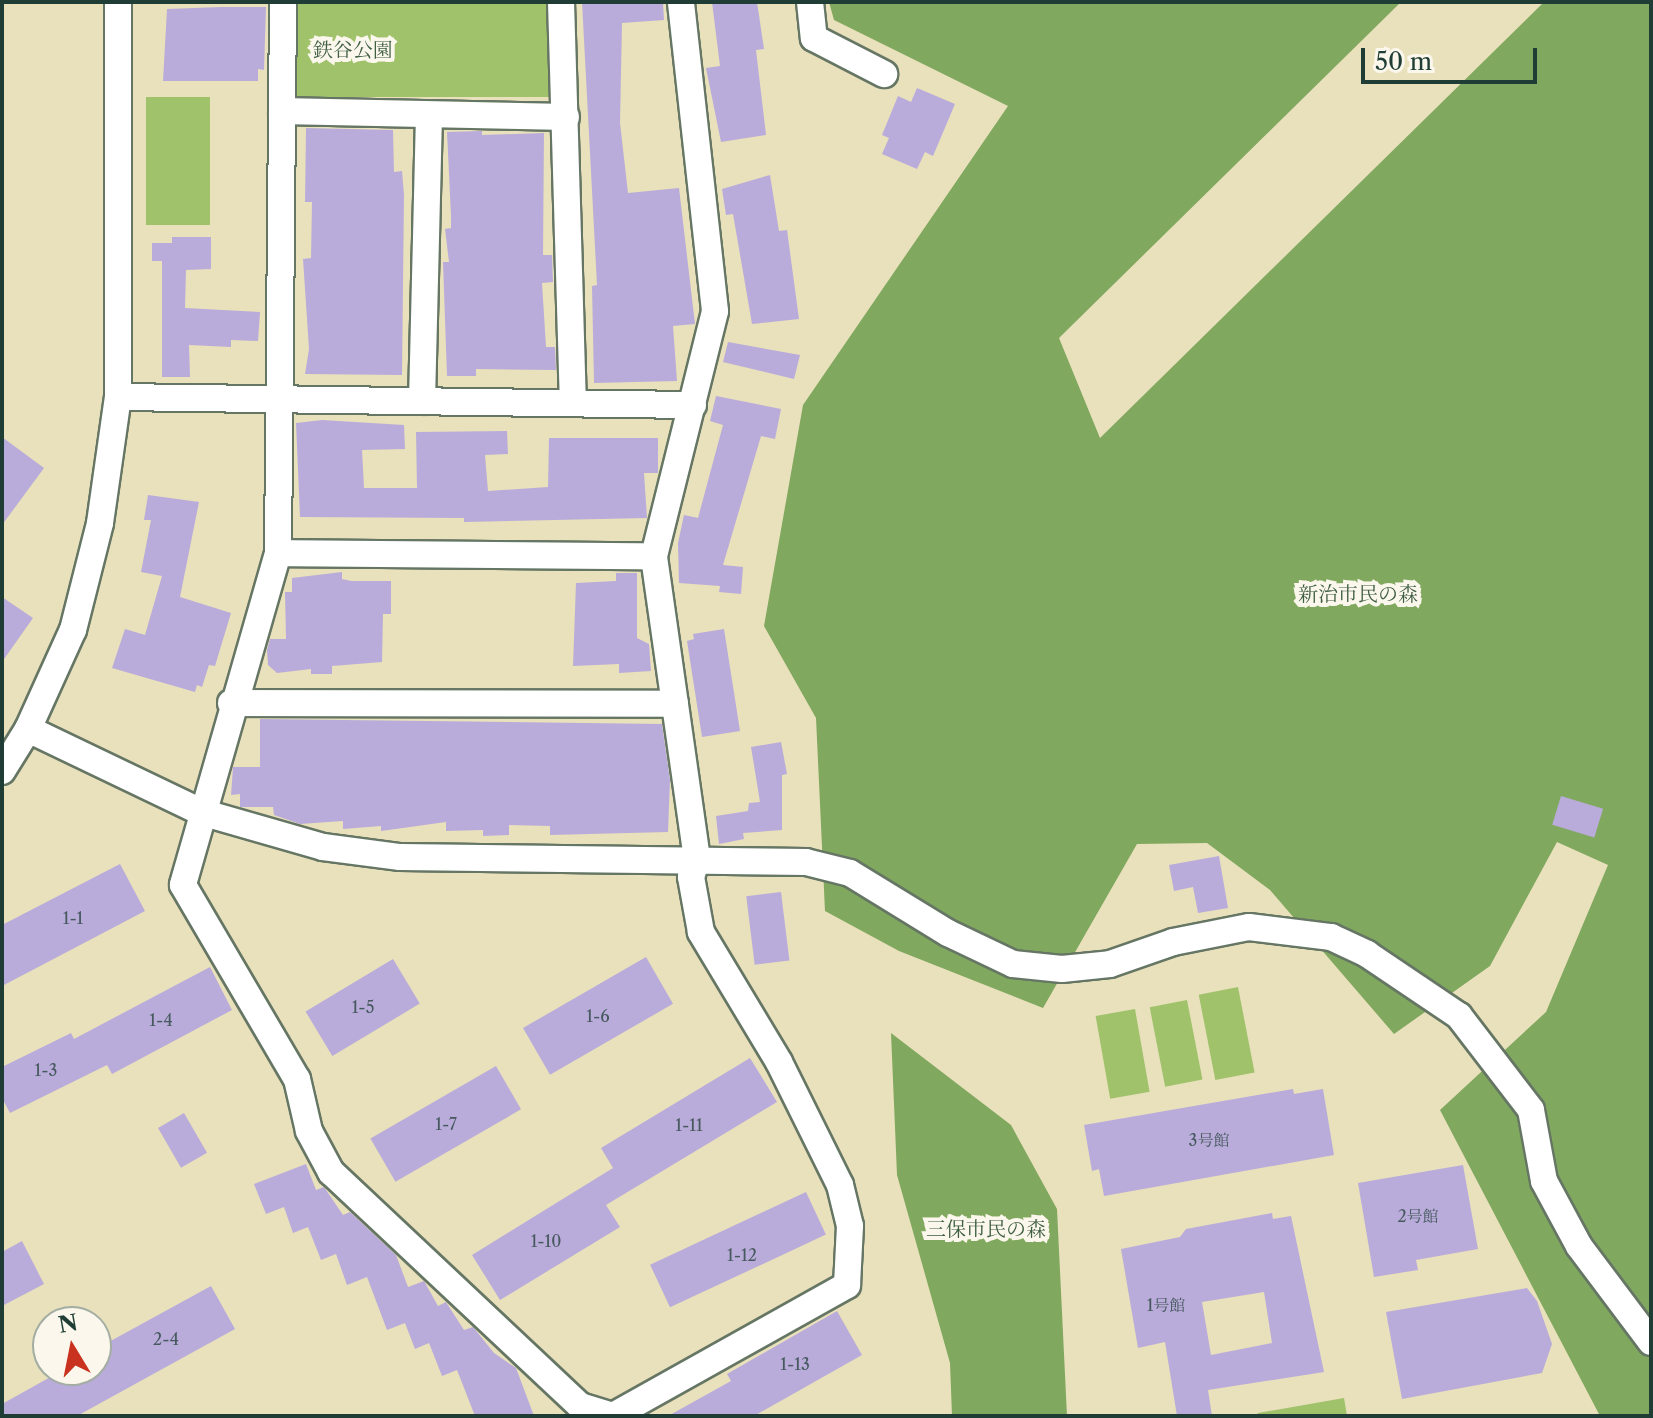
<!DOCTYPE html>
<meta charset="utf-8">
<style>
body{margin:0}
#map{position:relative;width:1653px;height:1418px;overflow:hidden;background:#e9e0bc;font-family:"Libre Caslon Text","Noto Serif JP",serif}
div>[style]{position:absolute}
.green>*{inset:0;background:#a0c26b;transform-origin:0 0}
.forest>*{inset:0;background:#80a85f}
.building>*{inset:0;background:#b9acda;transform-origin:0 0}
.roads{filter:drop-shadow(2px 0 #667664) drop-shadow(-2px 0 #667664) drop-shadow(0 2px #667664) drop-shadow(0 -2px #667664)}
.minor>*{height:26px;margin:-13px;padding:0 13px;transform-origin:13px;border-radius:13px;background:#fff}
span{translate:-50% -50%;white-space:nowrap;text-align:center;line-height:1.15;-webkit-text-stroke:8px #fbf7ec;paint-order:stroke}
.number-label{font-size:16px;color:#46595e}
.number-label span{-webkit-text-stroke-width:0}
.park-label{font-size:20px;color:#3f5e42}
.frame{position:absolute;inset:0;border:4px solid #1f3d34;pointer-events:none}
.north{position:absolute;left:32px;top:1306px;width:80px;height:80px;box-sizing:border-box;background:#fbf7ec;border:2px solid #a3ada2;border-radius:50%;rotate:350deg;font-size:22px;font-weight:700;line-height:32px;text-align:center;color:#1f3d34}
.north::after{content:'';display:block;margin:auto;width:28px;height:36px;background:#c8321e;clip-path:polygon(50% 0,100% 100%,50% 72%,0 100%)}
.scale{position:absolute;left:1361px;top:48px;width:176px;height:36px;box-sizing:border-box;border:4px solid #1f3d34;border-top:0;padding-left:10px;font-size:24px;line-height:28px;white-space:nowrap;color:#1f3d34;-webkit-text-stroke:6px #fbf7ec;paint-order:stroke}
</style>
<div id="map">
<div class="green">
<div style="left:291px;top:2px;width:259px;height:95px"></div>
<div style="left:210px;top:97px;width:128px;height:64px;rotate:90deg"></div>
<div style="left:1238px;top:987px;width:87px;height:40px;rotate:79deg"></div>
<div style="left:1187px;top:1000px;width:81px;height:38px;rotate:79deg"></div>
<div style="left:1135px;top:1009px;width:84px;height:40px;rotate:80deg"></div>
<div style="clip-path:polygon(1344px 1398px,1347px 1416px,1256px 1416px,1258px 1413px)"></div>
</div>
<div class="forest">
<div style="clip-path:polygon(829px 2px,1401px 2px,1059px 338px,1100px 438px,1544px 2px,1651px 2px,1651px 1416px,1600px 1416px,1440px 1110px,1546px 1012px,1608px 865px,1557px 842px,1490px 966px,1394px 1034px,1270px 890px,1207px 843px,1137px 844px,1043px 1008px,899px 951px,825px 911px,816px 718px,764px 626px,803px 405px,1008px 106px,834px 20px)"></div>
<div style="clip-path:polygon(891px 1033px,1011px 1125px,1057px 1209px,1067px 1416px,952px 1416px,950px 1363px,897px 1175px)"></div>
</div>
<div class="building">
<div style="clip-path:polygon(582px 2px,663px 2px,664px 20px,622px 23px,620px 123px,628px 193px,679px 188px,695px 324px,673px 326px,677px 381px,594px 383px,592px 286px,597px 285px)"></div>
<div style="clip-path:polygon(712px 2px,757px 2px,764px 49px,756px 50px,766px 135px,721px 142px,706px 68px,720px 66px)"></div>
<div style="clip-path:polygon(221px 7px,266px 7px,264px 70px,258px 69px,258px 81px,163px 81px,167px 9px)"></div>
<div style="clip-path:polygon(917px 88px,955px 104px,933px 156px,925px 152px,917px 169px,882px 154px,889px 138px,882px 135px,898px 96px,911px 102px)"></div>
<div style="clip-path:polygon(306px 128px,393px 130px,394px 172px,402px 171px,404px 195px,402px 375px,305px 374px,309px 349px,303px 259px,311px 258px,312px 202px,305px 202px)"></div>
<div style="clip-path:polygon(482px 131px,482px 135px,544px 133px,543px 255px,552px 255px,553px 282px,542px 283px,546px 347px,555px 347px,556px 370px,476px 369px,476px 376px,447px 376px,443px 262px,449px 262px,445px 229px,451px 228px,451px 216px,447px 132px)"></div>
<div style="clip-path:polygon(770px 175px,779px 231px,787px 230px,799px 319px,752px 324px,733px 214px,726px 215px,722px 189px)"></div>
<div style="clip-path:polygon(172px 237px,211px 237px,211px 269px,186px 270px,185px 308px,260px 312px,258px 341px,231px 340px,231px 347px,189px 345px,190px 377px,162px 377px,162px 261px,152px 261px,152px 243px,172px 243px)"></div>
<div style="clip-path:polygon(728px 342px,800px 355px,794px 379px,723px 362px)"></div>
<div style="clip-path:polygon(716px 396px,781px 409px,775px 439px,761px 436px,723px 565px,743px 567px,741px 594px,719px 592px,720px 586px,679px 583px,678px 543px,684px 515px,698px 518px,723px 425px,710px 421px)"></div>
<div style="clip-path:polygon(322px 420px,404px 425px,405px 449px,362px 450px,364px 488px,417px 488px,416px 432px,507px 431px,508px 454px,485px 455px,488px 491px,548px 487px,549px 438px,658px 438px,658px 473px,644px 473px,647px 518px,464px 522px,464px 518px,300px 517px,296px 423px)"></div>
<div style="clip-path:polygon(2px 437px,44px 468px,2px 525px)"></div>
<div style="clip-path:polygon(148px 495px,199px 502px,180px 597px,231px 613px,215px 666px,209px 665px,202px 687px,197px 685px,195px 692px,112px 668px,125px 629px,145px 635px,162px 576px,141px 572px,151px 520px,144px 520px)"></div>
<div style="clip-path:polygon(342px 572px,342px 579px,351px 581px,391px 581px,391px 614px,383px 614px,382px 662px,332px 666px,332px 674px,311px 674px,311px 669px,277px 673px,268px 665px,267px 650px,270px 639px,286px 639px,285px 592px,292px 592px,292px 578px)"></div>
<div style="clip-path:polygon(616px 573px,637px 573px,637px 638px,649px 644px,651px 671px,619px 673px,619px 664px,573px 666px,576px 583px,616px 581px)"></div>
<div style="clip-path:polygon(2px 597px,33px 618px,2px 662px)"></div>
<div style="clip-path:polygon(724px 629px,740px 731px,702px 737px,687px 641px,694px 639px,693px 634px)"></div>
<div style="clip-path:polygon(260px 719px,662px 724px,670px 780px,668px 832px,550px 835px,550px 826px,509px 825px,509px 835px,483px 836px,483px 830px,446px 831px,446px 822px,381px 831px,381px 826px,343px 829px,343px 821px,300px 824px,274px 815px,273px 807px,240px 807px,240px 794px,231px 795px,233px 767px,260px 767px)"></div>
<div style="clip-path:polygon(781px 742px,787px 774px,782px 775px,782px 830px,743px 833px,744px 839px,719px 844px,716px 816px,748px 811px,749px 803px,760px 802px,751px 747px)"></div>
<div style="left:1561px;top:796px;width:44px;height:30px;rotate:17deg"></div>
<div style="clip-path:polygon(1219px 856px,1228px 908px,1198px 913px,1193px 887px,1174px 891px,1169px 865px)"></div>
<div style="clip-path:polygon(120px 864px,145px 911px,2px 986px,2px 925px)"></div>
<div style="left:781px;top:892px;width:69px;height:35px;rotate:83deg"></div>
<div style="left:646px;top:957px;width:54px;height:142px;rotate:60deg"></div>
<div style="left:393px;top:959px;width:52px;height:102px;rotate:59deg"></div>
<div style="clip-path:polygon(210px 967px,232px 1010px,112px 1074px,107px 1065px,10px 1113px,2px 1098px,2px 1067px,71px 1033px,74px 1039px)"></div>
<div style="clip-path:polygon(750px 1058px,777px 1102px,606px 1205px,620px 1227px,500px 1300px,472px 1255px,613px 1168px,601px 1148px)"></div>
<div style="left:496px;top:1066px;width:50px;height:145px;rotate:60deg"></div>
<div style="clip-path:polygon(1293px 1089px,1294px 1094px,1323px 1089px,1334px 1155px,1104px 1196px,1099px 1169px,1092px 1171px,1084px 1125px)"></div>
<div style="left:184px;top:1113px;width:46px;height:30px;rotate:60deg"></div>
<div style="clip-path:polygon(306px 1164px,316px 1190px,324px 1187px,343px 1215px,350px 1212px,396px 1255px,408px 1287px,424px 1281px,438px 1306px,446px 1302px,464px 1330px,473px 1327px,494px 1353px,516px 1368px,534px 1416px,475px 1416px,457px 1370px,442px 1376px,429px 1343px,415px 1349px,405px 1323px,387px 1330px,367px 1277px,347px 1285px,336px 1254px,321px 1260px,308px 1227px,293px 1233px,284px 1207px,266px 1214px,254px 1184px)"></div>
<div style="clip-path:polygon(1463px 1165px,1478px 1249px,1416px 1260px,1418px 1270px,1374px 1277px,1358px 1183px)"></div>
<div style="left:806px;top:1192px;width:47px;height:172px;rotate:65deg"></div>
<div style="clip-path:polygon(evenodd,1272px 1213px,1273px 1219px,1291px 1216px,1324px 1372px,1208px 1390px,1212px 1416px,1177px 1416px,1165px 1342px,1138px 1348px,1121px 1249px,1180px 1237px,1186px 1229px,1272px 1213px,1264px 1292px,1272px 1343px,1211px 1355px,1202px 1302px,1264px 1292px)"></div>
<div style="clip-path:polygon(22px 1241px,44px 1284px,2px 1306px,2px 1252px)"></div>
<div style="clip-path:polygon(211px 1286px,235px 1329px,77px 1416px,2px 1416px,2px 1404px,63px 1370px,96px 1370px,96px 1349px)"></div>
<div style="clip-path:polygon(1527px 1288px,1537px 1301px,1552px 1344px,1542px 1373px,1402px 1399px,1386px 1312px)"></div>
<div style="clip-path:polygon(837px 1311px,862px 1355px,754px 1416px,668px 1416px,731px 1381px,727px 1374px)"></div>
</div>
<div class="roads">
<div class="minor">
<div style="left:283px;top:2px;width:551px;rotate:90.52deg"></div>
<div style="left:278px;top:553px;width:345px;rotate:106deg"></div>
<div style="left:183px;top:885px;width:225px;rotate:59.6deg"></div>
<div style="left:297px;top:1079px;width:53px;rotate:77deg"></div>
<div style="left:309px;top:1131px;width:47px;rotate:61.8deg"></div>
<div style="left:331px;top:1172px;width:342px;rotate:43.2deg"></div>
<div style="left:580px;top:1406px;width:34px;rotate:17deg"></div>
<div style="left:613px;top:1416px;width:268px;rotate:-29.2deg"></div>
<div style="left:847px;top:1285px;width:59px;rotate:-87.1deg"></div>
<div style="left:850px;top:1226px;width:42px;rotate:-103.7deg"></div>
<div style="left:840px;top:1185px;width:137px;rotate:-116.4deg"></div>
<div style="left:779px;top:1062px;width:152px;rotate:-121deg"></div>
<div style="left:701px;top:932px;width:56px;rotate:-100.3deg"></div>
<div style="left:691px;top:877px;width:19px;rotate:-72deg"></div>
<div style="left:697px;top:859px;width:306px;rotate:-98.1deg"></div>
<div style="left:654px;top:556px;width:252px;rotate:-76deg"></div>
<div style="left:715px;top:311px;width:311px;rotate:-96.3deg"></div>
<div style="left:561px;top:2px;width:400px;rotate:88.3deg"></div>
<div style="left:810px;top:2px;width:36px;rotate:84deg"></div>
<div style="left:814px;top:38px;width:79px;rotate:27.2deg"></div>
<div style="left:282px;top:111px;width:284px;rotate:1.2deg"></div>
<div style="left:118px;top:397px;width:575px;rotate:0.8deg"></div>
<div style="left:422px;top:401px;width:286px;rotate:-88.6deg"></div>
<div style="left:278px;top:553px;width:376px;rotate:0.5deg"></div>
<div style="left:231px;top:703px;width:444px;rotate:0.1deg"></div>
<div style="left:28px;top:729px;width:192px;rotate:25.6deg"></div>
<div style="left:201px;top:812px;width:127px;rotate:16deg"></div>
<div style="left:323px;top:847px;width:78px;rotate:7.4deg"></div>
<div style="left:400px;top:857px;width:406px;rotate:0.7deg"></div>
<div style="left:806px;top:862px;width:45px;rotate:14deg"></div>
<div style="left:850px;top:873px;width:115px;rotate:31.5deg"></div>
<div style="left:948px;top:933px;width:72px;rotate:25.5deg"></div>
<div style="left:1013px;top:964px;width:49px;rotate:5.8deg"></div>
<div style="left:1062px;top:969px;width:48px;rotate:-5.9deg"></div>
<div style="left:1110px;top:964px;width:67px;rotate:-19.2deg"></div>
<div style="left:1173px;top:942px;width:77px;rotate:-11.2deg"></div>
<div style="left:1249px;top:927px;width:83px;rotate:7deg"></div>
<div style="left:1331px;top:937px;width:40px;rotate:25deg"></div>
<div style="left:1367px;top:954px;width:111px;rotate:34deg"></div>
<div style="left:1459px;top:1016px;width:118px;rotate:52.5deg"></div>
<div style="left:1531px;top:1110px;width:72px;rotate:79.6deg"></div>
<div style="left:1544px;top:1181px;width:74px;rotate:61.7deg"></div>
<div style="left:1579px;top:1246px;width:120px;rotate:53.1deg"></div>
<div style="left:2px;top:771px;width:49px;rotate:-58.2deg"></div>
<div style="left:28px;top:729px;width:109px;rotate:-65.6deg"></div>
<div style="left:73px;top:630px;width:110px;rotate:-75.8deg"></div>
<div style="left:100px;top:523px;width:127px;rotate:-81.9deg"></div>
<div style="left:118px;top:397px;width:395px;rotate:-90deg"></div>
</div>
</div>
<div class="number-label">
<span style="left:73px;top:918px">1-1</span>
<span style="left:363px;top:1007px">1-5</span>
<span style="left:598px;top:1016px">1-6</span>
<span style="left:161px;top:1020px">1-4</span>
<span style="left:46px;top:1070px">1-3</span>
<span style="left:446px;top:1124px">1-7</span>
<span style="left:689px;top:1125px">1-11</span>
<span style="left:1209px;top:1140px">3号館</span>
<span style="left:1418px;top:1216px">2号館</span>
<span style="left:546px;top:1241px">1-10</span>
<span style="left:742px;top:1255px">1-12</span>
<span style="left:1166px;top:1305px">1号館</span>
<span style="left:166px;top:1339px">2-4</span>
<span style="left:795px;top:1364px">1-13</span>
</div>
<div class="park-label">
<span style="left:353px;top:50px">鉄谷公園</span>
<span style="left:1358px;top:594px">新治市民の森</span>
<span style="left:986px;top:1229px">三保市民の森</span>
</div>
<div class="frame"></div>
<div class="north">N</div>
<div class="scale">50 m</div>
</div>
